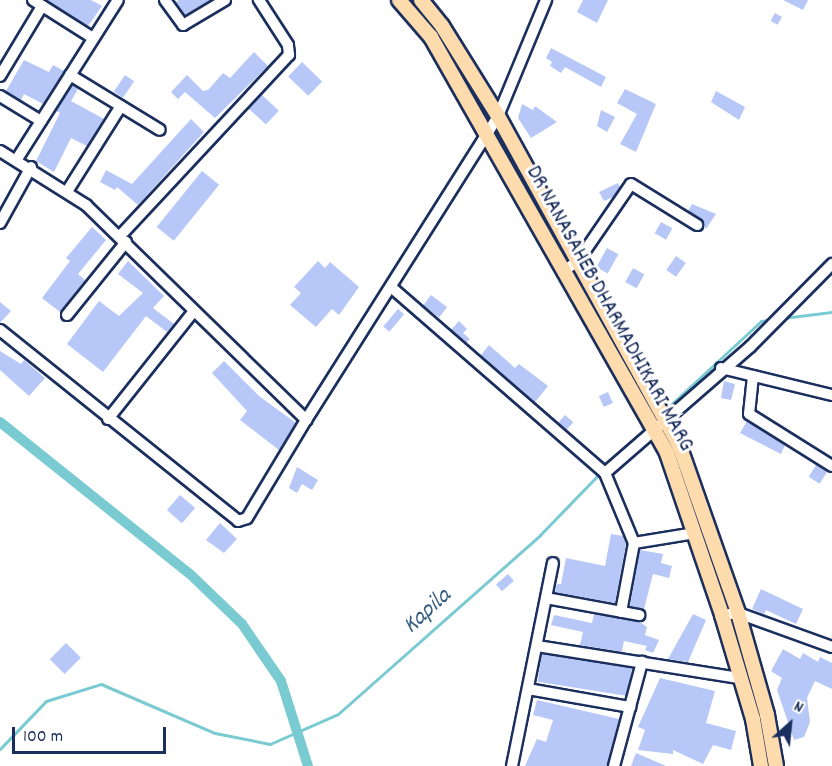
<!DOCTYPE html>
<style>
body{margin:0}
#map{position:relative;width:832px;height:766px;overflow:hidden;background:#fff;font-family:Dekko,sans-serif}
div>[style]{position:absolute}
.stream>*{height:3px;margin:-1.5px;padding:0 1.5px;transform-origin:1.5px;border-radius:1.5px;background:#79cad1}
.canal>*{height:10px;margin:-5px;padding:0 5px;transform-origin:5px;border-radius:5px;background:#79cad1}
.building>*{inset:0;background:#b7c8f8;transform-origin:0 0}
.roads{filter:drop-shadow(2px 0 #1b2f5e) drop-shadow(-2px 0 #1b2f5e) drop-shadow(0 2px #1b2f5e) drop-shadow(0 -2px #1b2f5e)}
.minor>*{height:10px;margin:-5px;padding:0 5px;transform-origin:5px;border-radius:5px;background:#fff}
.major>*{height:14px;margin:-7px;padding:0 7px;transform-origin:7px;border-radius:7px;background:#fedbac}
span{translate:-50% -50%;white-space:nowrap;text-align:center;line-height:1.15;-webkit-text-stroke:6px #fff;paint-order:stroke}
.street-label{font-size:22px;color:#1b2f5e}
.water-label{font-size:24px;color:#375e80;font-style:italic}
.north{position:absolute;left:760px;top:694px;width:60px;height:60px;-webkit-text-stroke:4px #fff;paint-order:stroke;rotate:27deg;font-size:16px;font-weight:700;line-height:24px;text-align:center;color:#1b2f5e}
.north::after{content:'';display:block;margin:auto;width:21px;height:27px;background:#1b2f5e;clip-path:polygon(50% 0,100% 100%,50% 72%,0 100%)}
.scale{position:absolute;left:12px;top:727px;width:154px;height:27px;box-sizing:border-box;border:3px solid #1b2f5e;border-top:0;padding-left:8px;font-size:18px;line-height:21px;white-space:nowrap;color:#1b2f5e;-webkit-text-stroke:4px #fff;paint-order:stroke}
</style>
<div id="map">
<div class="stream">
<div style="left:783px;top:318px;width:49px;rotate:-7deg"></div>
<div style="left:665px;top:410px;width:131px;rotate:-42.8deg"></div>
<div style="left:761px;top:321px;width:13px;rotate:-9deg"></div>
<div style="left:615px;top:457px;width:44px;rotate:-43.2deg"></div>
<div style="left:0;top:749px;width:66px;rotate:-46.2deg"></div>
<div style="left:46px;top:701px;width:58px;rotate:-17.2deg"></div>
<div style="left:101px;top:684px;width:124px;rotate:23.3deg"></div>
<div style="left:215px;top:733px;width:56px;rotate:11.3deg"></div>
<div style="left:270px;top:744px;width:74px;rotate:-23.8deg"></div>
<div style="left:338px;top:714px;width:270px;rotate:-41.5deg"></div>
<div style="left:540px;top:535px;width:86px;rotate:-45.9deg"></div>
</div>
<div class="canal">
<div style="left:0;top:422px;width:243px;rotate:38.7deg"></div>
<div style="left:190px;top:574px;width:72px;rotate:43.9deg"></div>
<div style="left:242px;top:624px;width:69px;rotate:55.6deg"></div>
<div style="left:281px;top:681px;width:89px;rotate:72.4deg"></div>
</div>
<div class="building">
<div style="clip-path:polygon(47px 0,91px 0,102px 6px,88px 26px)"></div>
<div style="clip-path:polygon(179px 0,210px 0,185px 15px,176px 2px)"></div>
<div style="clip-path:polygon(583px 0,608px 0,597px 23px,577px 12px)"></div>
<div style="clip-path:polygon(783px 0,808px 0,803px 10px)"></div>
<div style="left:775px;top:13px;width:8px;height:9px;rotate:30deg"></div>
<div style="clip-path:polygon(551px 48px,606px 77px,601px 87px,565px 67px,561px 73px,550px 66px,552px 62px,546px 58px)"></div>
<div style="clip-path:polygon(254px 52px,268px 66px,215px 118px,185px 92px,178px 99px,171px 92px,187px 75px,203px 91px,208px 90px,223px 73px,230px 78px)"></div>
<div style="clip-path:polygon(24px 60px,49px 72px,53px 65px,64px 71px,43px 104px,24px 94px,21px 100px,6px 91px)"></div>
<div style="left:302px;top:62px;width:28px;height:20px;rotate:44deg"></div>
<div style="left:125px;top:75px;width:11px;height:20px;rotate:34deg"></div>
<div style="clip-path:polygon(73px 85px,78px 89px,71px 101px,104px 119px,87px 146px,71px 138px,54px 172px,36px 161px,60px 113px,56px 111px)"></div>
<div style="clip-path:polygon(625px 89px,656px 104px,636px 152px,620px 144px,637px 114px,617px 103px)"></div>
<div style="clip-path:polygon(716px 91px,745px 107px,739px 120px,711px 102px)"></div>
<div style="left:262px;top:95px;width:23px;height:19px;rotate:43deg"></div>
<div style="clip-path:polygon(522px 104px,533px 110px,535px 106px,557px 122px,531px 138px,518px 118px)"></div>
<div style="clip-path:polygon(601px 110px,615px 117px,607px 132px,597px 126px)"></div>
<div style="clip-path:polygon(191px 119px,204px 132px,138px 205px,117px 187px,115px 190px,100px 182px,106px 170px,132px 184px)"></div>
<div style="left:202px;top:171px;width:22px;height:72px;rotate:39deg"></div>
<div style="clip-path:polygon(618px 183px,620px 187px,613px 197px,604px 201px,599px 192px)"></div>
<div style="clip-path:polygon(692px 204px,716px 214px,706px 229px,701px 219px,688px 211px)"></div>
<div style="left:661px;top:222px;width:13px;height:13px;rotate:29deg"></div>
<div style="clip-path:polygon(92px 227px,106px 240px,78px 274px,85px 280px,60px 312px,42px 298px,70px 261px,66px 258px)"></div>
<div style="left:607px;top:248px;width:13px;height:22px;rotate:29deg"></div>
<div style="left:676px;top:256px;width:12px;height:17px;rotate:35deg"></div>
<div style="clip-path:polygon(128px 261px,164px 296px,153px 308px,174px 324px,167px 332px,146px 316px,103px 372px,67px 344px,99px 301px,119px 316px,143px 293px,118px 274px)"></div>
<div style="clip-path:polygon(318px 261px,325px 268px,330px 262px,359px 287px,339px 315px,332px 309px,316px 327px,290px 305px,301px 293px,294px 287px)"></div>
<div style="left:633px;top:268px;width:13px;height:16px;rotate:29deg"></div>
<div style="left:431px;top:295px;width:20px;height:13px;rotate:37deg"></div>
<div style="clip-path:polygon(0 302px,11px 311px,0 323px)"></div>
<div style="left:398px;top:309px;width:8px;height:23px;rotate:40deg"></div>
<div style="clip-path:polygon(459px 321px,467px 329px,463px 333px,470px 339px,466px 343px,451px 330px)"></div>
<div style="clip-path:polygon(489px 345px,515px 368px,519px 364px,548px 386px,535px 402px,481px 355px)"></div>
<div style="clip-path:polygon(0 351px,21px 364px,24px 360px,45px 378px,29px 396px,0 370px)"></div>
<div style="clip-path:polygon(224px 361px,259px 396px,296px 423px,279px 450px,240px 420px,247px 411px,212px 373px)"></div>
<div style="clip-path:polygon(724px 381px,735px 384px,731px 400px,721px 398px)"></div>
<div style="left:608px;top:392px;width:12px;height:10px;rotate:66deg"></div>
<div style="left:565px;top:415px;width:11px;height:10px;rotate:41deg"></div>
<div style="clip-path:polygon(747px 421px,785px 445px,781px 454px,740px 433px)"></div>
<div style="left:816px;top:465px;width:13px;height:14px;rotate:32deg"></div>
<div style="clip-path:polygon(297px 467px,318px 480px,312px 490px,302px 484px,297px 493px,289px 488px)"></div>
<div style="left:180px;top:495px;width:20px;height:20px;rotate:41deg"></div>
<div style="clip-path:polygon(220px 523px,237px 539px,224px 553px,206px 540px)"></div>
<div style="clip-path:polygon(611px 534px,623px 536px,626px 544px,615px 603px,555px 592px,557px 584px,561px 584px,566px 558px,605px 566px)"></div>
<div style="clip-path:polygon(640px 550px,663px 554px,661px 563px,672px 566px,669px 578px,653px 574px,644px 609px,630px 606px)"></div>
<div style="left:508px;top:574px;width:9px;height:16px;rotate:49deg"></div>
<div style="clip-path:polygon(761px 589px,803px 609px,796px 624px,766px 610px,764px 614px,752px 609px)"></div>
<div style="clip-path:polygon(594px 614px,640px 622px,647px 627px,645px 635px,659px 640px,653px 653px,645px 650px,647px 646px,624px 641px,622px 652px,580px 645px,583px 632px,551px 625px,554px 615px,592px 623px)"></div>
<div style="clip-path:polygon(693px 614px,706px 620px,688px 662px,668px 659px)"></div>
<div style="left:66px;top:643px;width:21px;height:23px;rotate:45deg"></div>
<div style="clip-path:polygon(783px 649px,800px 659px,803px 653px,818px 662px,820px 657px,832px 663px,832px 689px,815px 681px,807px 698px,810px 722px,804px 737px,794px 740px,777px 690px,782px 678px,771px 671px)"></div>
<div style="left:542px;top:654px;width:91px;height:28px;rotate:9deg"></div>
<div style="clip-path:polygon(660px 678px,715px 691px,706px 723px,736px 731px,731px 750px,713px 745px,703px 764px,673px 750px,673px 754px,638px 750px,645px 730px,638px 727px)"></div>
<div style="clip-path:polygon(537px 700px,619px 719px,607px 766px,525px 766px,537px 739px,546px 742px,553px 720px,533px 715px)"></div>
<div style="clip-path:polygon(636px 753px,666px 766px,631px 766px)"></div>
</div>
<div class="roads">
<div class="minor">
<div style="left:33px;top:0;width:71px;rotate:32.3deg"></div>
<div style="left:165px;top:0;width:31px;rotate:54deg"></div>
<div style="left:183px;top:25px;width:49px;rotate:-30.8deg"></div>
<div style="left:70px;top:75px;width:105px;rotate:31.4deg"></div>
<div style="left:0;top:76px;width:82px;rotate:-59deg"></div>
<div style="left:0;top:96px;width:48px;rotate:31.4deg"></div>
<div style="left:0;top:151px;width:102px;rotate:32.1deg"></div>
<div style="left:86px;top:205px;width:308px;rotate:44.3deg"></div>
<div style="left:306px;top:420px;width:360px;rotate:-57.7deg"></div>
<div style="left:498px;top:116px;width:126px;rotate:-67.5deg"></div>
<div style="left:17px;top:159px;width:188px;rotate:-57.6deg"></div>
<div style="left:68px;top:190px;width:99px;rotate:-57.8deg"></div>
<div style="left:0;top:223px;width:64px;rotate:-61deg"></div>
<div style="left:120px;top:236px;width:248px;rotate:-47deg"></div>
<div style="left:289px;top:55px;width:10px;rotate:-96deg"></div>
<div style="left:288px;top:45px;width:54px;rotate:-122.8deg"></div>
<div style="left:565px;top:270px;width:16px;rotate:-35deg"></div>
<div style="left:578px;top:261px;width:93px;rotate:-55.5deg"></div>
<div style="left:631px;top:184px;width:78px;rotate:31.8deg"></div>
<div style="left:391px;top:287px;width:284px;rotate:41deg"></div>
<div style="left:605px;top:473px;width:76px;rotate:67.5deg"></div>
<div style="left:634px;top:543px;width:70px;rotate:100.7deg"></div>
<div style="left:67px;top:315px;width:94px;rotate:-51.1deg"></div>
<div style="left:0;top:330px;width:305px;rotate:38.7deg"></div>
<div style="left:238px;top:521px;width:9px;rotate:-18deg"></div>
<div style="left:247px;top:518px;width:114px;rotate:-59deg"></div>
<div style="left:721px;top:368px;width:114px;rotate:13.7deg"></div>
<div style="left:753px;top:376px;width:38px;rotate:96deg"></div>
<div style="left:749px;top:414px;width:98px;rotate:32.1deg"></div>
<div style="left:108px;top:419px;width:138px;rotate:-51.5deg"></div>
<div style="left:605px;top:473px;width:192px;rotate:-41deg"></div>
<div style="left:750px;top:347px;width:117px;rotate:-45.3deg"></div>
<div style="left:634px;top:543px;width:62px;rotate:-9.3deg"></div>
<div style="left:546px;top:598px;width:95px;rotate:10.4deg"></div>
<div style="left:722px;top:615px;width:16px;rotate:-7deg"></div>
<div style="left:738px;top:613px;width:100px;rotate:19.9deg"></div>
<div style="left:537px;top:646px;width:206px;rotate:9deg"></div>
<div style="left:528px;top:689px;width:104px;rotate:10deg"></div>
<div style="left:512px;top:766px;width:207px;rotate:-78.6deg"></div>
<div style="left:614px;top:766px;width:108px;rotate:-74.9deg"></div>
</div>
<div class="major">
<div style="left:399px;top:0;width:49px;rotate:49.1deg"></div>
<div style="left:431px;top:37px;width:478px;rotate:60.4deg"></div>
<div style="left:667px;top:453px;width:171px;rotate:71.2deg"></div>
<div style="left:722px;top:615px;width:109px;rotate:73.4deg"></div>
<div style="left:753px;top:719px;width:48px;rotate:80.3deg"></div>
<div style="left:421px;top:0;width:33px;rotate:51deg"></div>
<div style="left:442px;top:26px;width:106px;rotate:58.1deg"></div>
<div style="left:498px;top:116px;width:376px;rotate:61.2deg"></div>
<div style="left:679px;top:445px;width:178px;rotate:70.6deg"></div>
<div style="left:738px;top:613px;width:106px;rotate:74.1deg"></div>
<div style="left:767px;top:715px;width:52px;rotate:80deg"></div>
</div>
</div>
<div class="street-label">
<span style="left:609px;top:309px;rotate:61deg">DR NANASAHEB DHARMADHIKARI MARG</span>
</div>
<div class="water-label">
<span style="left:428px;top:612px;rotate:-42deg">Kapila</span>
</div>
<div class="north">N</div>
<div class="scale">100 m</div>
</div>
